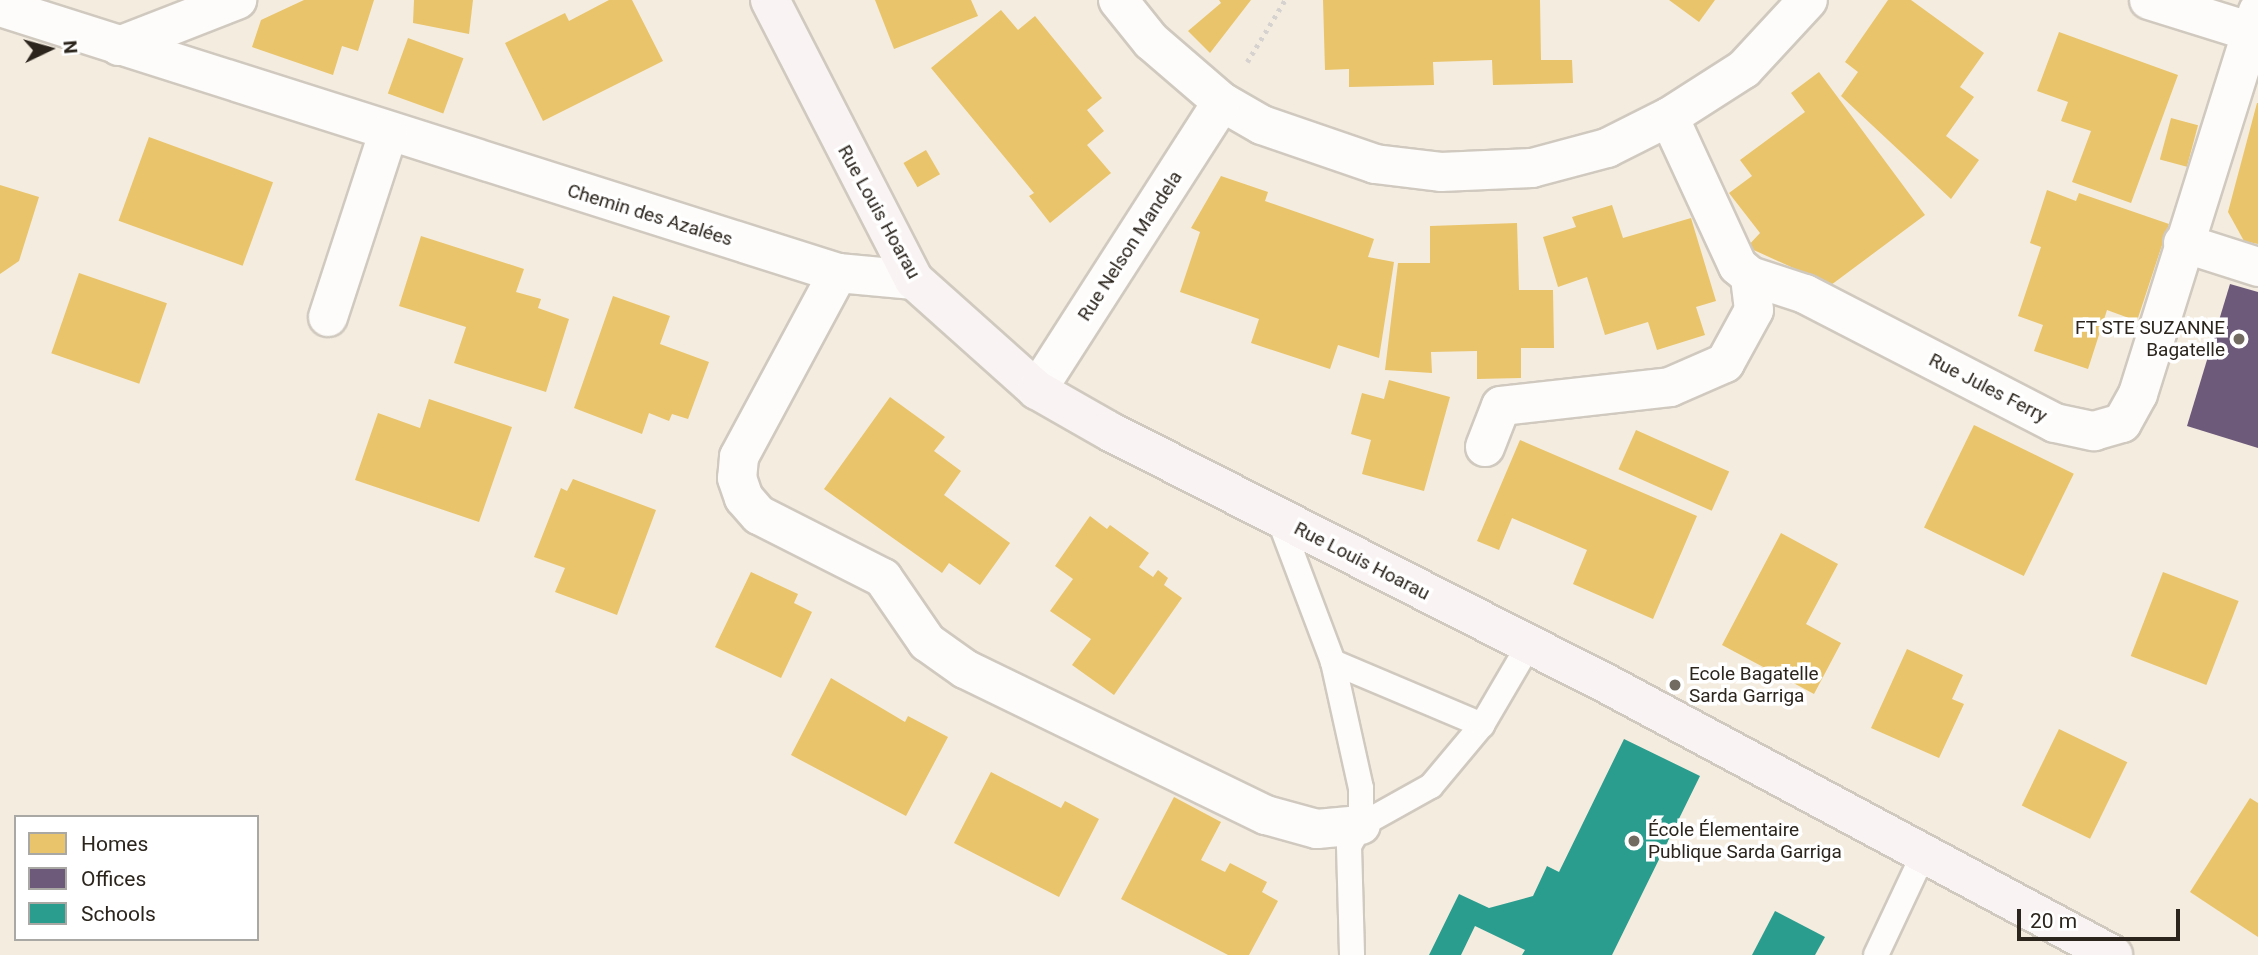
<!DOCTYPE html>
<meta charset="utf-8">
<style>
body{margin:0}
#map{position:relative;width:2258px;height:955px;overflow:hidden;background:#f4ecdf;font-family:Roboto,sans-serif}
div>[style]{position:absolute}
.homes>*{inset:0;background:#e9c46a;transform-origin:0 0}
.offices>*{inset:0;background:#6d597a}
.schools>*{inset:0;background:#2a9d8f}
.path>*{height:4.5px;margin-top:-2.25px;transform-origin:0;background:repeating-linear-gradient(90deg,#d5d2cf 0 3.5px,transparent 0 8.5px)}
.roads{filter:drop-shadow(2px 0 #d0c9bf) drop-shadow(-2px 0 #d0c9bf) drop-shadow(0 2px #d0c9bf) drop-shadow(0 -2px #d0c9bf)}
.lane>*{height:24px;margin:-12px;padding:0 12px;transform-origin:12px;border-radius:12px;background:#fdfcfa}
.street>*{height:38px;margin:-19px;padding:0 19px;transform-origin:19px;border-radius:19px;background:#fdfcfa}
.secondary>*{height:38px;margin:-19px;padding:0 19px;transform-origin:19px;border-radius:19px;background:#f9f4f3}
.dots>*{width:19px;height:19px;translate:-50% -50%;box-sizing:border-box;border:4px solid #fff;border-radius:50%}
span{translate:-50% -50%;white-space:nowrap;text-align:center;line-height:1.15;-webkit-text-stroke:7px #fff;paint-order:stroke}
.street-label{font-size:19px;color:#2b251d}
.poi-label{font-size:19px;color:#2b251d}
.right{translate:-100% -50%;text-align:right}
.left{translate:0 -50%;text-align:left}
.legend{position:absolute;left:14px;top:815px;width:245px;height:126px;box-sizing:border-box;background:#fff;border:2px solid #aaa8a5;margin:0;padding:9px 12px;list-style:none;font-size:21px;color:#2b251d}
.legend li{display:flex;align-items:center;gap:14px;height:35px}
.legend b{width:35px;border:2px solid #aaa8a5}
.north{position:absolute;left:14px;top:14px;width:70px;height:70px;-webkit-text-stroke:5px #fff;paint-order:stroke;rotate:85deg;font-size:19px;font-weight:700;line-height:28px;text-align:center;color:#2b251d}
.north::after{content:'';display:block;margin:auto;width:24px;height:32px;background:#2b251d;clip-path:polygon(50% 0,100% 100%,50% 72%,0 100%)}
.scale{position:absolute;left:2017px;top:909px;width:163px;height:32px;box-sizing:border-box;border:4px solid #2b251d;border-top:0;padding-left:9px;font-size:21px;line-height:24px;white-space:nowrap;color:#2b251d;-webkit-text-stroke:5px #fff;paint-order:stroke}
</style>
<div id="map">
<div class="homes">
<div style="clip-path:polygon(304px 0,374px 0,358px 51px,342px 46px,333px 75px,252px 47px,261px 20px)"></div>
<div style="clip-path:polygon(414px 0,473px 0,469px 34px,413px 23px)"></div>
<div style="clip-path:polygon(609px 0,632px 0,663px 61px,543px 121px,505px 43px,565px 13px,569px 21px)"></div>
<div style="clip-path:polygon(875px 0,971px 0,978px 16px,894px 49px)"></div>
<div style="clip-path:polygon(1219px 0,1251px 0,1210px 53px,1188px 31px,1221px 3px)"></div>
<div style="clip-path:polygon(1323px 0,1540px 0,1541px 60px,1572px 60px,1573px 83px,1493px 85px,1492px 60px,1433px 62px,1434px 85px,1349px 87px,1349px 69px,1325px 70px)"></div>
<div style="clip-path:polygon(1669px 0,1715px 0,1699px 22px)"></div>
<div style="clip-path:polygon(1888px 0,1911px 0,1984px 53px,1960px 87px,1974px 97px,1946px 136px,1979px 160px,1951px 199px,1841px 96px,1858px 72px,1845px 62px)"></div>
<div style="clip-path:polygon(1001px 10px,1018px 30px,1035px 16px,1102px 98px,1087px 110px,1104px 131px,1087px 145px,1111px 173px,1050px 223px,1029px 196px,1034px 193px,931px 68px)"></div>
<div style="clip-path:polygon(2059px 32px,2178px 75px,2131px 203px,2072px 182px,2091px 131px,2061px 121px,2068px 102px,2037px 91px)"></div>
<div style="left:408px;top:38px;width:59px;height:59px;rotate:20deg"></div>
<div style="clip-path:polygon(1819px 72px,1925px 215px,1831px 285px,1747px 247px,1760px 233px,1729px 193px,1752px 176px,1740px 160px,1805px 112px,1791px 93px)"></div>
<div style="clip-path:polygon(2257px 103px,2258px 103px,2258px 244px,2244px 241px,2228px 212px)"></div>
<div style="left:2171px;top:118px;width:28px;height:43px;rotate:15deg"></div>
<div style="left:149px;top:137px;width:132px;height:89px;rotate:20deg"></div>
<div style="left:926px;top:150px;width:28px;height:26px;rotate:60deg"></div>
<div style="clip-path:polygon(1221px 176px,1268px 192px,1265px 201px,1374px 239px,1368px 257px,1394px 262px,1379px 358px,1338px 345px,1330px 369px,1251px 343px,1259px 319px,1180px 292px,1200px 232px,1191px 228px)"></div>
<div style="clip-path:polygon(0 185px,39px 197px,19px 261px,0 274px)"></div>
<div style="clip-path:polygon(2047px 190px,2076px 201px,2079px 193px,2169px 224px,2137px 321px,2107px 310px,2088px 369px,2034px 351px,2043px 325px,2018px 316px,2041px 247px,2030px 243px)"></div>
<div style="clip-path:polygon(1612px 205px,1623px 238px,1691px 218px,1716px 301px,1696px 307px,1705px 335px,1657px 350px,1648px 322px,1605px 335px,1587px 277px,1558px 287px,1543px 237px,1576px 227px,1572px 217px)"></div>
<div style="clip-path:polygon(1517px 223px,1519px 290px,1553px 290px,1554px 348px,1521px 348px,1521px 378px,1477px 379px,1477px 351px,1431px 352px,1432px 373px,1385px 370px,1398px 263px,1430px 263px,1430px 226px)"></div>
<div style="clip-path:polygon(421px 236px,524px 269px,516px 292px,541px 299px,538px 308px,569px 319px,546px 392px,454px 363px,466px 327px,399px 306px)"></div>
<div style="left:79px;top:273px;width:93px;height:85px;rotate:19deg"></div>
<div style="clip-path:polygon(613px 296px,670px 316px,660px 344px,709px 362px,688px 419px,672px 414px,669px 421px,649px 413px,642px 434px,574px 408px)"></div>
<div style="clip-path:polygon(1389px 380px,1450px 397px,1424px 491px,1362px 474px,1371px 440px,1351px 434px,1362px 393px,1384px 399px)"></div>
<div style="clip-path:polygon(890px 397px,945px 437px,934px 451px,961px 471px,944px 495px,1010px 543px,980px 585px,949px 563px,942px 573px,824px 489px)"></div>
<div style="clip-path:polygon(429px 399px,512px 427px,479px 522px,355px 480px,378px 413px,420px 428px)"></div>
<div style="left:1974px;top:425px;width:111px;height:114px;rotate:26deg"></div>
<div style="left:1636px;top:430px;width:102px;height:43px;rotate:24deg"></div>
<div style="clip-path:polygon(1520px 440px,1697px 516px,1653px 619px,1573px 584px,1587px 550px,1512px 518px,1499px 550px,1477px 541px)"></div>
<div style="clip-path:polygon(573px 479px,656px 510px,617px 615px,555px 592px,565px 568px,534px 557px,561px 488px,567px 491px)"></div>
<div style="clip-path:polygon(1090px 516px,1107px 529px,1110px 525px,1149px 553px,1139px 567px,1153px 577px,1158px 570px,1168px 578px,1164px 585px,1182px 598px,1114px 695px,1072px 665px,1091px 639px,1050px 611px,1073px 579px,1055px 566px)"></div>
<div style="clip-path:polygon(1781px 533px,1838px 564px,1806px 624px,1841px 643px,1814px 694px,1722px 645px)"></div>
<div style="clip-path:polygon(751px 572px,798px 594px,794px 603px,812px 612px,781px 678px,715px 647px)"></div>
<div style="left:2163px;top:572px;width:81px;height:90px;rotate:21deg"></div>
<div style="clip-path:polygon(1907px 649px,1963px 675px,1952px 699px,1964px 704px,1939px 758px,1871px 728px)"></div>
<div style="clip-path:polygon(831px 678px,905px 722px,908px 716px,948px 737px,906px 816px,791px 755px)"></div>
<div style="left:2059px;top:729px;width:76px;height:85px;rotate:26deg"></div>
<div style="clip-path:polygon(991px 772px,1061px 808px,1065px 801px,1099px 819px,1059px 897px,954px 843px)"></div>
<div style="clip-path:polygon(1174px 797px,1221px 822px,1201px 860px,1225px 872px,1230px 863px,1267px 882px,1262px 892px,1278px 901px,1249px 955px,1228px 955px,1121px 899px)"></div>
<div style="clip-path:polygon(2250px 798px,2258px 803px,2258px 937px,2190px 892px)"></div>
</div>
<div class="offices">
<div style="clip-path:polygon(2230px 284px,2258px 292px,2258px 448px,2187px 426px)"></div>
</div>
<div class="schools">
<div style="clip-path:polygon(1624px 739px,1700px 776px,1612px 955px,1522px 955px,1525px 950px,1475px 926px,1461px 955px,1429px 955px,1459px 894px,1489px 908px,1533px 896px,1547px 866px,1559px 872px)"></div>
<div style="clip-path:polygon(1775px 911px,1825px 937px,1815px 955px,1752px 955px)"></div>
</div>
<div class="path">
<div style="left:1247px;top:62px;width:73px;rotate:-58.5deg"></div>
</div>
<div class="roads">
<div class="lane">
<div style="left:1279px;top:519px;width:153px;rotate:69.3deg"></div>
<div style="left:1333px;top:662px;width:129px;rotate:77.5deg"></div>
<div style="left:1361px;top:788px;width:37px;rotate:90deg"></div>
<div style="left:1361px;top:825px;width:24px;rotate:120deg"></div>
<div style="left:1349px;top:846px;width:109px;rotate:88.4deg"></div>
<div style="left:1333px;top:662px;width:162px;rotate:22.9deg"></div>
<div style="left:1361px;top:825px;width:80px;rotate:-29.1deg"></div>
<div style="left:1431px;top:786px;width:80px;rotate:-50.1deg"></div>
<div style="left:1482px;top:725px;width:93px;rotate:-59.6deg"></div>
<div style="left:1876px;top:955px;width:110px;rotate:-64.8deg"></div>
</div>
<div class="street">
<div style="left:1118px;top:0;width:53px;rotate:51.2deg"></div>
<div style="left:1151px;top:41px;width:94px;rotate:40.7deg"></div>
<div style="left:1222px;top:102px;width:46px;rotate:29.9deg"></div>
<div style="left:1262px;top:125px;width:120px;rotate:19deg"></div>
<div style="left:1375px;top:164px;width:66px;rotate:6.9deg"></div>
<div style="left:1441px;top:172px;width:91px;rotate:-2.5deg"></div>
<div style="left:1532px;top:168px;width:78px;rotate:-14.9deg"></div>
<div style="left:1607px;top:148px;width:69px;rotate:-26.6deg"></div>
<div style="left:1669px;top:117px;width:89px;rotate:-32.6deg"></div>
<div style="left:1744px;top:69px;width:94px;rotate:-47.2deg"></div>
<div style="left:2149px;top:0;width:114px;rotate:17.3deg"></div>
<div style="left:0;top:7px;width:879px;rotate:17.61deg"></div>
<div style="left:838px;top:273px;width:76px;rotate:5.3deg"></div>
<div style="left:119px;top:46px;width:127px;rotate:-21.3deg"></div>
<div style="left:1669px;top:117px;width:164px;rotate:65.2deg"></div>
<div style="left:1738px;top:266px;width:16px;rotate:40deg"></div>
<div style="left:1750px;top:276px;width:58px;rotate:18.1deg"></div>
<div style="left:1805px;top:294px;width:281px;rotate:27.3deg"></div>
<div style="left:2055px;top:423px;width:40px;rotate:12deg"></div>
<div style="left:2094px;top:431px;width:29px;rotate:-16deg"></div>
<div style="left:2122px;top:423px;width:33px;rotate:-61deg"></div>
<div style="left:2138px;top:394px;width:401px;rotate:-72.6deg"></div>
<div style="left:2183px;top:243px;width:79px;rotate:17.7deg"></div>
<div style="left:838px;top:273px;width:209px;rotate:118.3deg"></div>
<div style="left:739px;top:457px;width:21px;rotate:95deg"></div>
<div style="left:737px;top:478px;width:21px;rotate:71deg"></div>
<div style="left:744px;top:498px;width:23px;rotate:49deg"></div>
<div style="left:759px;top:515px;width:139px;rotate:26.9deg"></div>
<div style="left:883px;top:578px;width:78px;rotate:55.5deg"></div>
<div style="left:927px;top:642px;width:47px;rotate:35.4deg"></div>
<div style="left:965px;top:669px;width:335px;rotate:25.9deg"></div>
<div style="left:1266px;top:815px;width:53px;rotate:15.4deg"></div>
<div style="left:1317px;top:829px;width:44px;rotate:-5.2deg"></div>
<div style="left:328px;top:317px;width:194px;rotate:-71.9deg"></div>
<div style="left:1037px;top:390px;width:342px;rotate:-57.3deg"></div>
<div style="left:1485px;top:447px;width:44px;rotate:-68.7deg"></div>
<div style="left:1501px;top:406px;width:170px;rotate:-6.4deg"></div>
<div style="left:1670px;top:387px;width:60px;rotate:-23.6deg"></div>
<div style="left:1725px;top:363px;width:60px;rotate:-61.3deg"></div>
<div style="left:1754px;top:310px;width:34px;rotate:-97deg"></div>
</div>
<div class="secondary">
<div style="left:770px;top:0;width:315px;rotate:62.8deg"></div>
<div style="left:914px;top:280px;width:165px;rotate:41.8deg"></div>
<div style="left:1037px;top:390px;width:83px;rotate:29.7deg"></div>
<div style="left:1109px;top:431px;width:561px;rotate:26.93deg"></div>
<div style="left:1609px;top:685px;width:572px;rotate:28.18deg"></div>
</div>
</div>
<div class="dots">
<div style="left:2239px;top:339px;background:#716b61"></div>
<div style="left:1675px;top:685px;background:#716b61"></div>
<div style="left:1634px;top:841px;background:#716b61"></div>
</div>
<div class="street-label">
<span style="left:879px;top:212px;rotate:61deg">Rue Louis Hoarau</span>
<span style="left:650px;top:215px;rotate:17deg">Chemin des Azalées</span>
<span style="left:1130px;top:246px;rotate:-57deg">Rue Nelson Mandela</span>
<span style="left:1988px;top:388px;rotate:27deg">Rue Jules Ferry</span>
<span style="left:1362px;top:561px;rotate:27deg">Rue Louis Hoarau</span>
</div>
<div class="poi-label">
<span class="right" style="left:2225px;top:339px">FT STE SUZANNE<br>Bagatelle</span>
<span class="left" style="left:1689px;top:685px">Ecole Bagatelle<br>Sarda Garriga</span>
<span class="left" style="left:1648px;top:841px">École Élementaire<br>Publique Sarda Garriga</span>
</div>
<ul class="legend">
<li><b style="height:19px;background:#e9c46a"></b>Homes</li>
<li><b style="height:19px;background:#6d597a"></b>Offices</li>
<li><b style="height:19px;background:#2a9d8f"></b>Schools</li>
</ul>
<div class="north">N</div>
<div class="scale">20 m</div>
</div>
